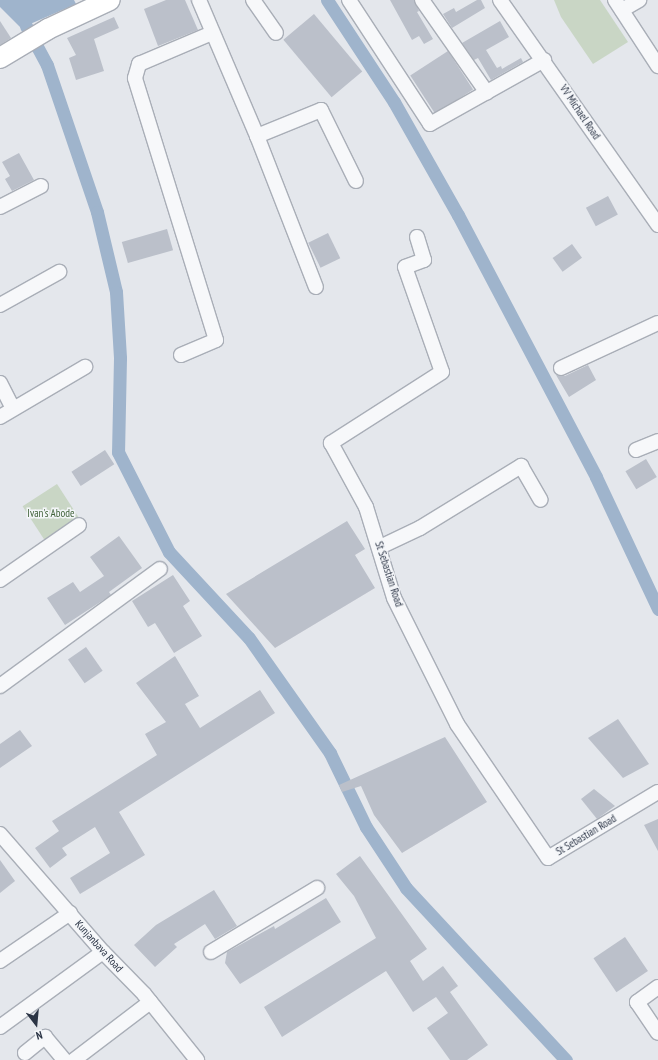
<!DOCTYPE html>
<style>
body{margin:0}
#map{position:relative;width:658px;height:1060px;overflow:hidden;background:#e4e7ec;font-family:"PT Sans Narrow",sans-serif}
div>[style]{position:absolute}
.green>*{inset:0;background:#c9d6c5;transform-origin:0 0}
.water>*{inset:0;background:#9fb4cc}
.canal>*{height:13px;margin:-6.5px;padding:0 6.5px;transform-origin:6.5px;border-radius:6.5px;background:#9fb4cc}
.building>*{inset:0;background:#bbc0ca;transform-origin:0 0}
.roads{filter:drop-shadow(1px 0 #a9aeb7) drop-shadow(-1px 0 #a9aeb7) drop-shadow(0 1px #a9aeb7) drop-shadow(0 -1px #a9aeb7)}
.minor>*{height:14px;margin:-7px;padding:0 7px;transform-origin:7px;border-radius:7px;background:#f7f8fa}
.secondary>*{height:20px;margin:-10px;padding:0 10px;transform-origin:10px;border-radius:10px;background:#fff}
span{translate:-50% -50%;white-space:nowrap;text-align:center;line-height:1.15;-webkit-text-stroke:3px #f4f6f9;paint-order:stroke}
.street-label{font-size:11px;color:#2b3445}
.park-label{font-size:11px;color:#3f6138}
.north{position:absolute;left:16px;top:1004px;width:40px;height:40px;-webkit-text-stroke:3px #f4f6f9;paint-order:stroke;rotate:164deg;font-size:11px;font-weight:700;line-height:16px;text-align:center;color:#2b3445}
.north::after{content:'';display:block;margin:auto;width:14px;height:18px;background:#2b3445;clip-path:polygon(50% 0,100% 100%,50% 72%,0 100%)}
</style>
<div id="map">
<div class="green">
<div style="clip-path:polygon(554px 0,600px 0,628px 42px,593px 64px,561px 17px)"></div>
<div style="left:57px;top:484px;width:42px;height:41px;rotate:57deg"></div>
</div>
<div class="water">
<div style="clip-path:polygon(0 0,74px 0,76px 4px,21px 28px,0 7px)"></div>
</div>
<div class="canal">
<div style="left:327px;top:0;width:122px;rotate:56.7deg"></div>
<div style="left:394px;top:102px;width:130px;rotate:60.5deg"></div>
<div style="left:458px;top:215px;width:296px;rotate:62.2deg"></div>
<div style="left:596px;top:477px;width:146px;rotate:64.8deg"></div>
<div style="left:26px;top:26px;width:44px;rotate:61.7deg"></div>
<div style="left:47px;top:65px;width:155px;rotate:71.2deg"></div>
<div style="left:97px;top:212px;width:82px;rotate:76.6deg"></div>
<div style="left:116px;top:292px;width:66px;rotate:86.5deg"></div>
<div style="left:120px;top:358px;width:94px;rotate:91.2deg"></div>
<div style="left:118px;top:452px;width:112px;rotate:63deg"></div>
<div style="left:169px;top:552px;width:117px;rotate:47.1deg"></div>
<div style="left:249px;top:638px;width:141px;rotate:54.8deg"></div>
<div style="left:330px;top:753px;width:82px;rotate:64.1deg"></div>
<div style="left:366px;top:827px;width:73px;rotate:56.7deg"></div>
<div style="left:406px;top:888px;width:235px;rotate:47.1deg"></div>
</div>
<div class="building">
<div style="clip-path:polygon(166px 0,185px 0,198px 30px,158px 46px,144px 9px)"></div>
<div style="clip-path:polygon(390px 0,414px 0,419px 11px,417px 12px,433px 39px,424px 44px,419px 36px,412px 40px)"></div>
<div style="clip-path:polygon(477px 0,481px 0,485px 8px,452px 28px,443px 14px,454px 8px,456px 12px)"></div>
<div style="left:314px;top:14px;width:75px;height:40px;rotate:50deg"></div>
<div style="clip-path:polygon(114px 17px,119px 28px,94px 39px,104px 71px,76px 80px,69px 58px,76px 55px,67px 38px)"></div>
<div style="clip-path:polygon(0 21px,11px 38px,0 45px)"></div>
<div style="clip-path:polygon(500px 21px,509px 37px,486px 50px,497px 68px,501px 66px,502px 69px,521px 58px,523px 62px,491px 80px,478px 58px,474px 60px,462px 43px)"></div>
<div style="left:448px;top:51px;width:46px;height:45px;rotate:57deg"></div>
<div style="clip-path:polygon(19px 153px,34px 180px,12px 191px,5px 179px,10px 176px,2px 162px)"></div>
<div style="left:608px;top:196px;width:21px;height:25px;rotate:62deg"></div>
<div style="left:167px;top:229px;width:22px;height:47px;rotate:74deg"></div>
<div style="left:328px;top:233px;width:28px;height:22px;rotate:64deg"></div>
<div style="left:572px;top:244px;width:17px;height:24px;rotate:54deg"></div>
<div style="clip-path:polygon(588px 365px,596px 380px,569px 397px,556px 375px,565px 376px)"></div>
<div style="left:105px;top:450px;width:17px;height:40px;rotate:57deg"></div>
<div style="left:646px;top:459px;width:21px;height:24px;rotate:59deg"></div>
<div style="clip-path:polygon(347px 521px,365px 549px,355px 555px,375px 588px,275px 648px,226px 594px)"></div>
<div style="clip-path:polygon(119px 536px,142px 568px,109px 592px,111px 595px,65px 625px,47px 598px,73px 582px,80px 592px,104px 576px,90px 557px)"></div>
<div style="clip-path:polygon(173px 575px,190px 601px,183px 606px,202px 636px,174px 653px,155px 623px,148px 627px,132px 601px)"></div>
<div style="left:86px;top:647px;width:29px;height:22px;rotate:55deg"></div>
<div style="clip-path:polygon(175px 656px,199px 696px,185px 704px,200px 728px,260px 690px,275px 713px,119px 812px,145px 855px,80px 894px,70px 878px,110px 853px,95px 827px,62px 848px,67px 855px,50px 868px,35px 848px,59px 831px,52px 821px,157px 755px,145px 734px,166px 722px,136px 683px)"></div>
<div style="clip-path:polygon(618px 719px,649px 764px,623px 778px,588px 738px)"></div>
<div style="clip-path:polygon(20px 730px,32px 746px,0 768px,0 744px)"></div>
<div style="clip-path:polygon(445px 737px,487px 802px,402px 853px,374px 815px,361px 786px,342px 792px,339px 785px)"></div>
<div style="clip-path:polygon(594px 789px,615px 806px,597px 819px,581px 799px)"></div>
<div style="clip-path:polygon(658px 819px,658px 851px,644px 825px)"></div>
<div style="clip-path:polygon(360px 856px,427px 949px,410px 961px,423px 981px,443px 966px,458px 986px,450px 992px,488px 1045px,467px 1060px,450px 1060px,427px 1028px,448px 1013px,436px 997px,413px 1012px,386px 971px,282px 1037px,264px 1007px,376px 938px,354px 896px,336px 874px)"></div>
<div style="clip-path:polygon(0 860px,15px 881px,0 893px)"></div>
<div style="clip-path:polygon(214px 890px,237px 926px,215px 939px,205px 924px,174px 944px,177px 947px,155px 967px,134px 945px,156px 925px)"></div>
<div style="clip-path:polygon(326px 898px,341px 922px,240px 984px,225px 963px,227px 952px,274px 926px,275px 929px)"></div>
<div style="left:625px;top:937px;width:41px;height:38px;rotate:56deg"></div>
</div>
<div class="roads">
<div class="minor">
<div style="left:199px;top:0;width:148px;rotate:66.9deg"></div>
<div style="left:257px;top:136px;width:162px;rotate:68.7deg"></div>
<div style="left:253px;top:0;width:40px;rotate:55.1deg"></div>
<div style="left:349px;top:0;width:148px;rotate:56.8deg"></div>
<div style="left:430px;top:124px;width:131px;rotate:-29.3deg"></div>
<div style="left:422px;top:0;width:113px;rotate:55deg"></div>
<div style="left:500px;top:0;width:275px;rotate:54.9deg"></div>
<div style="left:615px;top:0;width:79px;rotate:56.9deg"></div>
<div style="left:622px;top:10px;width:20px;rotate:-30deg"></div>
<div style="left:257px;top:136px;width:69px;rotate:-22.1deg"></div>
<div style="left:321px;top:110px;width:79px;rotate:63.8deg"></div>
<div style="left:0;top:207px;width:46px;rotate:-27.1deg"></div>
<div style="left:417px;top:237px;width:24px;rotate:73deg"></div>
<div style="left:424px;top:260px;width:20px;rotate:160deg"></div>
<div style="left:405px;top:267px;width:111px;rotate:70.6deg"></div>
<div style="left:442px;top:372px;width:132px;rotate:147.4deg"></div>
<div style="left:331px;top:443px;width:73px;rotate:61.3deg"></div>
<div style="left:366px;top:507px;width:95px;rotate:72.9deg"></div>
<div style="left:394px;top:598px;width:141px;rotate:63.4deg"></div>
<div style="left:457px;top:724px;width:162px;rotate:55.8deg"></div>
<div style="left:548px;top:858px;width:128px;rotate:-31deg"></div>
<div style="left:0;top:305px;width:68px;rotate:-29.2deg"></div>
<div style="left:181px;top:355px;width:38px;rotate:-23deg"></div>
<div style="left:216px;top:340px;width:274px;rotate:-107.2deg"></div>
<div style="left:135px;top:78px;width:15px;rotate:-74deg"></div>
<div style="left:139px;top:64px;width:79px;rotate:-23deg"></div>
<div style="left:561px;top:368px;width:107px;rotate:-24.9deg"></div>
<div style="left:0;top:383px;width:28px;rotate:63deg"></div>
<div style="left:0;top:417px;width:99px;rotate:-30.5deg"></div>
<div style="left:636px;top:450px;width:24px;rotate:-22deg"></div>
<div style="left:380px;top:547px;width:44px;rotate:-25.4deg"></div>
<div style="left:420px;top:528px;width:119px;rotate:-31.5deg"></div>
<div style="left:521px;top:466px;width:39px;rotate:60deg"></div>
<div style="left:0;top:580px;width:96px;rotate:-34.8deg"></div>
<div style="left:0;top:686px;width:198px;rotate:-36.2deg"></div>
<div style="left:0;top:834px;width:157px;rotate:48.9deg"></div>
<div style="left:103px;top:952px;width:59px;rotate:45.7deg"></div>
<div style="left:144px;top:994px;width:85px;rotate:51.2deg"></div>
<div style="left:211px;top:952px;width:124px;rotate:-31.1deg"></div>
<div style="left:0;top:961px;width:85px;rotate:-34.4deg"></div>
<div style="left:658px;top:987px;width:26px;rotate:144deg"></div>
<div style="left:637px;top:1002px;width:37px;rotate:56deg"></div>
<div style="left:0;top:1027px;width:127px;rotate:-36.1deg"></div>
<div style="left:25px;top:1053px;width:26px;rotate:-39deg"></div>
<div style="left:45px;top:1037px;width:30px;rotate:50deg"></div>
<div style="left:74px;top:1060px;width:96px;rotate:-37.3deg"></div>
</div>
<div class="secondary">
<div style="left:0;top:58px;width:56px;rotate:-31.1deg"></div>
<div style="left:48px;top:29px;width:68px;rotate:-25.1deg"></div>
</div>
</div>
<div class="street-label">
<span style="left:580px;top:112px;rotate:56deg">VV Michael Road</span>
<span style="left:389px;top:574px;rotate:72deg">St Sebastian Road</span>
<span style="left:586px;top:835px;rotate:-31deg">St Sebastian Road</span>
<span style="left:99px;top:946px;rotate:48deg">Kunjanbava Road</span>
</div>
<div class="park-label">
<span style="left:51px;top:513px">Ivan's Abode</span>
</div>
<div class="north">N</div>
</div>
